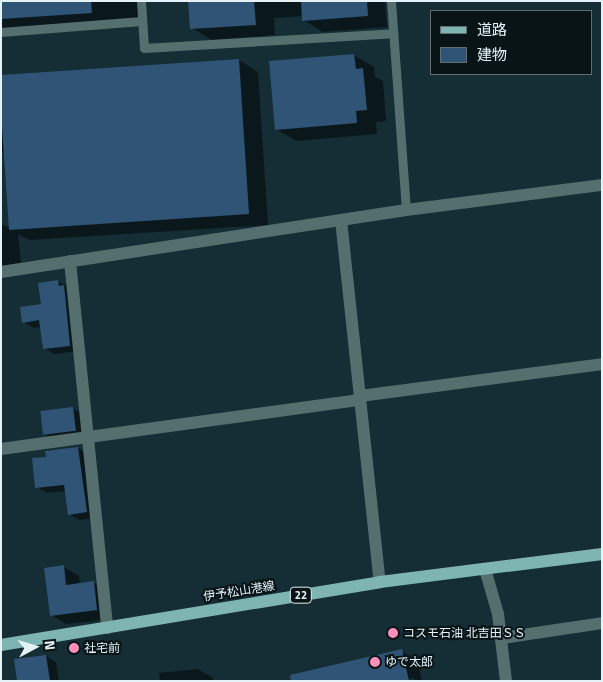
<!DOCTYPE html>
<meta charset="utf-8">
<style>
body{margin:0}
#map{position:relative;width:603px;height:682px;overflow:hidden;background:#152d34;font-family:"Titillium Web","Noto Sans JP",sans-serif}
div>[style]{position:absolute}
.shadow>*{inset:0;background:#0007}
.building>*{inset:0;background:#2f5475;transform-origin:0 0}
.service>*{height:9px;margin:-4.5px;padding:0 4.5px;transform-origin:4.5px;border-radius:4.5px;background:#556f6e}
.minor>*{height:12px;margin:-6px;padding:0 6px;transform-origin:6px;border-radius:6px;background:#556f6e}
.primary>*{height:12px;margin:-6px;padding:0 6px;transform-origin:6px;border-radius:6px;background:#7eb5b2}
.dots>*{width:14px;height:14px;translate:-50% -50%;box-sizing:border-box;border:2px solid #091417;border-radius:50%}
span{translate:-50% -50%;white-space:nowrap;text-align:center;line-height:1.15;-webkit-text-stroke:4px #091417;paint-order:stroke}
.shield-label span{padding:1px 4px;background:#091417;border:1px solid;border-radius:4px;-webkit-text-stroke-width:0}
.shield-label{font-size:11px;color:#e5f3f8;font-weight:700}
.street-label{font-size:12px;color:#e5f3f8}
.poi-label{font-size:12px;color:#e5f3f8}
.left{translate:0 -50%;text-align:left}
.frame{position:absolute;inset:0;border:2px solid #e5f3f8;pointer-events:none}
.legend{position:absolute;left:430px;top:10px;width:162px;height:65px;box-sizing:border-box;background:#091417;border:1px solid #616d71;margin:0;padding:6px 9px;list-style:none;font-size:15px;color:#e5f3f8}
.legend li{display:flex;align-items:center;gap:10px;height:25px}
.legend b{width:25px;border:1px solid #616d71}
.north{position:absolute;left:10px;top:622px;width:50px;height:50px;-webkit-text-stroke:4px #091417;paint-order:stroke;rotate:84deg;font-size:14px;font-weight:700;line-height:20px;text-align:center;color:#e5f3f8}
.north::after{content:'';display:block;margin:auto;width:18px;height:22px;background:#e5f3f8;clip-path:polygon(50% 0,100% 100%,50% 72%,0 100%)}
</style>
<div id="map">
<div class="shadow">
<div style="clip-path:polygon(1px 1px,141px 1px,143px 21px,1px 31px)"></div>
<div style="clip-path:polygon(190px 1px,385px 1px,387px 27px,323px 32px,303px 20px,303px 16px,274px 18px,275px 35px,212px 40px,192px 28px)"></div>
<div style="clip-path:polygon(354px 55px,374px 67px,375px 77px,383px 81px,386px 121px,376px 122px,377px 134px,296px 141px,276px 129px)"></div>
<div style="clip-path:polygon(239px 60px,258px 72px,268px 225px,29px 240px,18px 234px,21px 263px,1px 266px,1px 224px,10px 228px,5px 152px,1px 153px,1px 76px)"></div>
<div style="clip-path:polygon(57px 281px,68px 287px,80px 351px,55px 354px,44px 348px,41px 327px,34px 328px,23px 322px,43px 305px)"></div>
<div style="clip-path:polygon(72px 408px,83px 414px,86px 436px,55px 440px,44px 434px)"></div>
<div style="clip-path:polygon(78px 448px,88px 454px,97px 518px,79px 520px,69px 514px,66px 491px,47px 493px,37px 487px,47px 458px)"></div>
<div style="clip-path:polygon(64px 567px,79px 576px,80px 584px,94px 583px,109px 591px,112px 619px,66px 624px,51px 615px)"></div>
<div style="clip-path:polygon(401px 651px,417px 660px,422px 681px,414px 681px,415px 678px,403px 681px)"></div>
<div style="clip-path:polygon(46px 656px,56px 662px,59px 681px,18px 681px)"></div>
<div style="clip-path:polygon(198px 669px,213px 678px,213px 681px,160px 681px,159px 673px)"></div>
</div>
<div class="building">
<div style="clip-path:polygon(1px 1px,91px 1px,92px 13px,1px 19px)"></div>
<div style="clip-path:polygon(188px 1px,254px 1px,256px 25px,190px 29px)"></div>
<div style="clip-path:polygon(301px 1px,367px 1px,368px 16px,302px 21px)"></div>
<div style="clip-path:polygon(354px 54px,356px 69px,363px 68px,367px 110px,356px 111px,357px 123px,275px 130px,269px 61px)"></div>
<div style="clip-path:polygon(239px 59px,249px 214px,9px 230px,1px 112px,1px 75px)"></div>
<div style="clip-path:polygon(58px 280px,59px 286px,64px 285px,70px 346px,43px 349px,39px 320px,22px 323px,20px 307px,41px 304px,38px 283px)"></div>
<div style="left:73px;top:407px;width:24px;height:33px;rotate:83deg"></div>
<div style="clip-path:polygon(78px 447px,87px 512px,68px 515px,64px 485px,35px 488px,32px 458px,46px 457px,45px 451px)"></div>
<div style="clip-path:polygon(64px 565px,66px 585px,94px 581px,97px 610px,50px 616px,44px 568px)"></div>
<div style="clip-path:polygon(402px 649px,409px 681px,291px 681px,290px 675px)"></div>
<div style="clip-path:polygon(46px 655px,50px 681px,17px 681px,14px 659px)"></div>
</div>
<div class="service">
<div style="left:141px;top:1px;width:47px;rotate:86.3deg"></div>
<div style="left:144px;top:48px;width:249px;rotate:-3.4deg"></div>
<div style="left:391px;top:1px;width:210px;rotate:85.9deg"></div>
<div style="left:1px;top:32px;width:141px;rotate:-4.5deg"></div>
</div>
<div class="minor">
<div style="left:341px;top:220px;width:364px;rotate:83.9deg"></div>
<div style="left:70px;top:261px;width:369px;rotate:84.2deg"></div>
<div style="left:1px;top:272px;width:410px;rotate:-8.7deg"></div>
<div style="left:406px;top:210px;width:198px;rotate:-7.3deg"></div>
<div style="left:360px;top:396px;width:244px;rotate:-7.5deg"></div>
<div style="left:1px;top:449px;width:362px;rotate:-7.8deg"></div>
<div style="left:485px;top:569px;width:47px;rotate:73.9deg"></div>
<div style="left:498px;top:614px;width:67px;rotate:83.2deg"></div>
<div style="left:502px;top:638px;width:101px;rotate:-8.5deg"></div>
</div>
<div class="primary">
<div style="left:1px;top:645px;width:384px;rotate:-9.4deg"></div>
<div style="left:380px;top:582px;width:224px;rotate:-7.2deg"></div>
</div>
<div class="dots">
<div style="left:393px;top:633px;background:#ff8eb9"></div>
<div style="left:74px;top:648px;background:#ff8eb9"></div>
<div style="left:375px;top:662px;background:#ff8eb9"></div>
</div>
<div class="shield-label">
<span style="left:301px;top:595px">22</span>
</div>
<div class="street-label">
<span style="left:239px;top:591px;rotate:-9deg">伊予松山港線</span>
</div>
<div class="poi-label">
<span class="left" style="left:403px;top:633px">コスモ石油 北吉田ＳＳ</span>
<span class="left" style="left:84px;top:648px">社宅前</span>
<span class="left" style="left:385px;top:662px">ゆで太郎</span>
</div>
<div class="frame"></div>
<ul class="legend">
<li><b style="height:6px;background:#7eb5b2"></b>道路</li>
<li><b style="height:14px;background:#2f5475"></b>建物</li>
</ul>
<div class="north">N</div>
</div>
